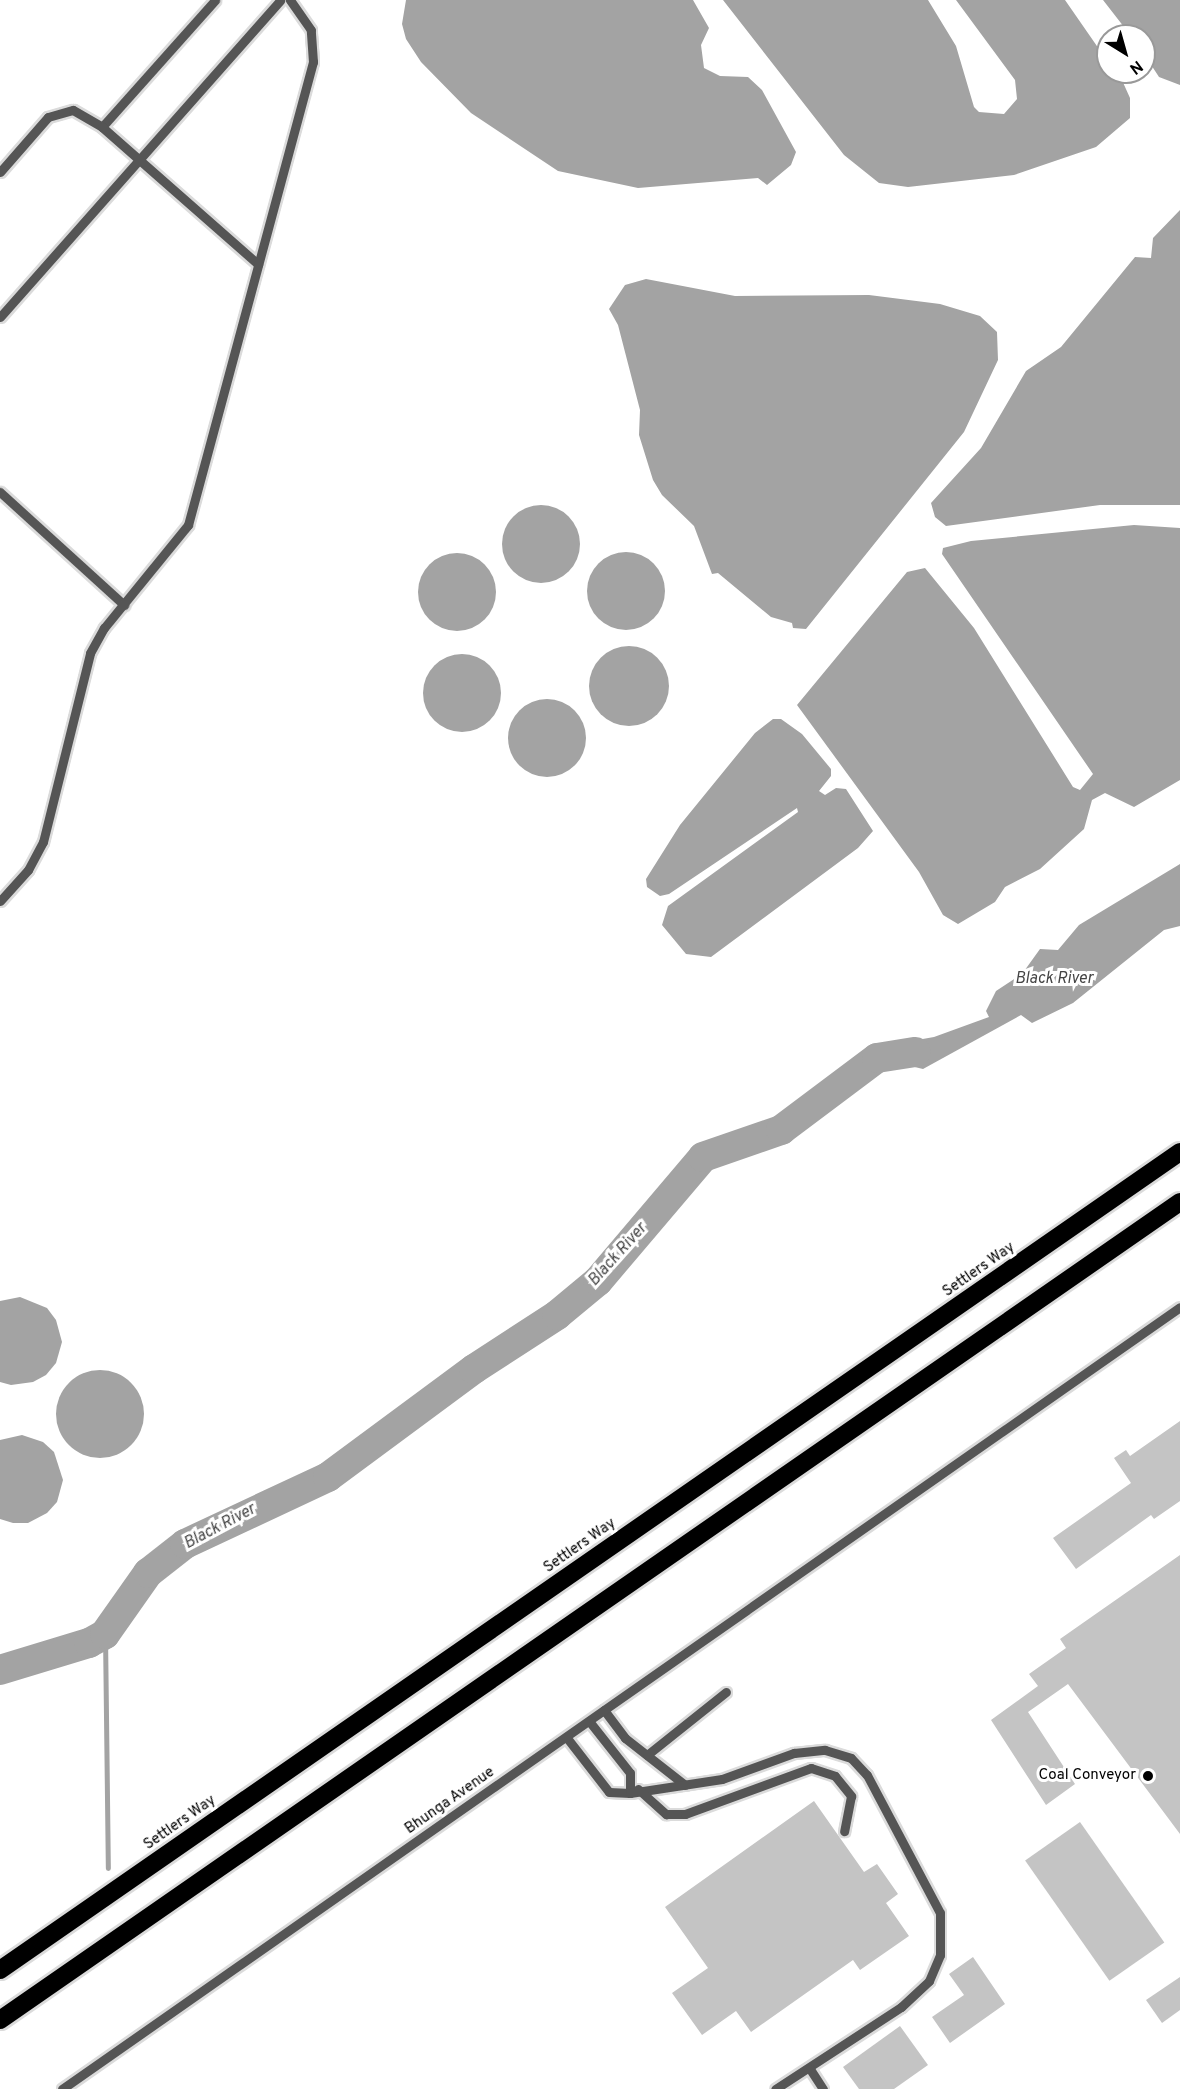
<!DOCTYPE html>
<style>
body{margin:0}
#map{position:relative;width:1180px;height:2089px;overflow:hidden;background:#fff;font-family:Overpass,sans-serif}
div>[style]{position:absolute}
.water>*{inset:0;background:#a3a3a3}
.round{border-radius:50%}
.stream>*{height:5px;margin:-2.5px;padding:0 2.5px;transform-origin:2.5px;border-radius:2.5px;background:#a3a3a3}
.river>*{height:30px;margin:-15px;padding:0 15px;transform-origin:15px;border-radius:15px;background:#a3a3a3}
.building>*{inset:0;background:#c4c4c4;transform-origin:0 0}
.roads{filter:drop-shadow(2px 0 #dbdbdb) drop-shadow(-2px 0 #dbdbdb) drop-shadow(0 2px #dbdbdb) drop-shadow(0 -2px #dbdbdb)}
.lane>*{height:9px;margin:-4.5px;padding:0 4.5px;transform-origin:4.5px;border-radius:4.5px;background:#555}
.highway>*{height:18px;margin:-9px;padding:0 9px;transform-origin:9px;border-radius:9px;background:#000}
.dots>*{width:16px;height:16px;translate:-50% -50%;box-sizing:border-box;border:3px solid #fff;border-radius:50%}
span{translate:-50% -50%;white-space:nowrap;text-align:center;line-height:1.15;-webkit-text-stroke:6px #fff;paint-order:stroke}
.street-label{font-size:15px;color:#000}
.poi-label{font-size:15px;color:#000}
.right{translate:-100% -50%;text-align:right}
.water-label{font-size:16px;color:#444;font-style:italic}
.north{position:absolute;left:1096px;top:24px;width:60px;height:60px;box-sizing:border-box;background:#fff;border:2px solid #999;border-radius:50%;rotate:143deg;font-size:16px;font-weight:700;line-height:24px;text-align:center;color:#000}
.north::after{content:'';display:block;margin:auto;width:21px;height:27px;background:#000;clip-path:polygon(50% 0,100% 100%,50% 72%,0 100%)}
</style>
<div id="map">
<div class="water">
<div style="clip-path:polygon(406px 0,693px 0,709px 28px,701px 45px,704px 68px,720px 76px,748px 77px,762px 90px,796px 152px,791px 165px,767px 185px,758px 178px,638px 188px,558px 171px,471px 113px,421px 62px,406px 39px,402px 24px)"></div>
<div style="clip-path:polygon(723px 0,928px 0,956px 46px,974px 107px,979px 112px,1004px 114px,1017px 99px,1015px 80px,956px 0,1065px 0,1108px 62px,1108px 72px,1121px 78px,1130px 98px,1130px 118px,1096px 147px,1014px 175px,908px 187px,879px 183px,844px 155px)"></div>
<div style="clip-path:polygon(1103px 0,1180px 0,1180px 85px,1159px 77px,1144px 54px,1144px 36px,1131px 36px)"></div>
<div style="clip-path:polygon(1180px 210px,1180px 505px,1100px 505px,946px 526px,935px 517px,931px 503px,981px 448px,1026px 371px,1061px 347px,1135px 257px,1151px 258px,1153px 238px)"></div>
<div style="clip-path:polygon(646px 279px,735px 296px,869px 295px,940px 304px,980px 316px,997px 332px,998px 360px,964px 432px,806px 629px,793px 628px,792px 623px,771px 617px,718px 573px,712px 574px,694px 526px,662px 495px,653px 480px,639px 435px,640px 410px,618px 325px,609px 309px,625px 285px)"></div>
<div class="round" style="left:502px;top:505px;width:78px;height:78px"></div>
<div style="clip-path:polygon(1134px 525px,1180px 528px,1180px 780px,1134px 807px,1105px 793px,1092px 800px,1084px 829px,1040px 869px,1005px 887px,995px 902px,958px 924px,943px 915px,919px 872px,797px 705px,907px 572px,925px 568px,974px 628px,1073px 787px,1080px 790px,1093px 774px,942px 554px,943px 548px,971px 541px)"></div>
<div class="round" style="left:587px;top:552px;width:78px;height:78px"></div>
<div class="round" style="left:418px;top:553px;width:78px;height:78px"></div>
<div class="round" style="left:589px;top:646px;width:80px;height:80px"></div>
<div class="round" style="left:423px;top:654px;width:78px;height:78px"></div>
<div class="round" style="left:508px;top:699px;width:78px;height:78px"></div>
<div style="clip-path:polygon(773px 719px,781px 719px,802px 734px,831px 769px,831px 776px,819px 791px,825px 795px,836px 788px,846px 789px,873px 831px,858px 848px,711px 957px,686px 954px,662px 925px,668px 906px,798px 812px,797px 808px,669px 894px,660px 896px,647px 887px,646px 879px,680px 825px,755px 733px)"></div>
<div style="clip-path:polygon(1180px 864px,1180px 926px,1164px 930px,1073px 1003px,1032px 1023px,1021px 1015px,923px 1069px,877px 1058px,883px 1046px,934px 1037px,989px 1017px,986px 1011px,996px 991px,1022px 974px,1040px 949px,1058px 950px,1079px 925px)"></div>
<div style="clip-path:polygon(20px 1297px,47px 1308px,56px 1320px,62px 1342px,56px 1363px,46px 1375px,33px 1382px,11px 1385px,0 1382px,0 1301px)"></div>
<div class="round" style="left:56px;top:1370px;width:88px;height:88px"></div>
<div style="clip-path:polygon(22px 1435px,43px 1442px,54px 1452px,63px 1480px,57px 1502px,47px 1513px,28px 1523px,13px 1523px,0 1519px,0 1440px)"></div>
</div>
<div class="stream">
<div style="left:105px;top:1634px;width:234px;rotate:89.3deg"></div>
</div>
<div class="river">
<div style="left:0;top:1670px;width:93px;rotate:-16.9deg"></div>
<div style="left:89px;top:1643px;width:18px;rotate:-29deg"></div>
<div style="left:105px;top:1634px;width:75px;rotate:-54.8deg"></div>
<div style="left:148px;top:1573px;width:47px;rotate:-38.1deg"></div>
<div style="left:185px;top:1544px;width:158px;rotate:-25.1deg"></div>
<div style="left:328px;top:1477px;width:182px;rotate:-36.5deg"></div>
<div style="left:474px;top:1369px;width:99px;rotate:-33deg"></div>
<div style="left:557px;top:1315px;width:53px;rotate:-39.7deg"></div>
<div style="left:598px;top:1281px;width:162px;rotate:-49.7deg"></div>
<div style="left:703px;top:1157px;width:83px;rotate:-19.1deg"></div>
<div style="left:781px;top:1130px;width:120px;rotate:-36.9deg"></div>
<div style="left:877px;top:1058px;width:39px;rotate:-9deg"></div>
</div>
<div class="building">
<div style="clip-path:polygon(1180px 1421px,1180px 1501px,1154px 1519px,1151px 1515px,1076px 1569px,1053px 1538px,1131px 1483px,1114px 1458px,1126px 1450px,1130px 1456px)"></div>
<div style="clip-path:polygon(1180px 1555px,1180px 1834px,1068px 1684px,1028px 1712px,1075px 1784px,1046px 1805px,991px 1720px,1038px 1686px,1029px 1674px,1066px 1648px,1060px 1639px)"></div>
<div style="clip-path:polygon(814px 1801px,864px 1872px,877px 1864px,898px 1894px,886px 1903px,909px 1936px,860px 1970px,853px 1960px,751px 2032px,736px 2011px,702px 2035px,672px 1993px,708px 1968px,665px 1907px)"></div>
<div style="left:1080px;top:1822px;width:147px;height:67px;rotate:55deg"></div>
<div style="clip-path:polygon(973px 1957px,1005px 2004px,950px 2043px,932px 2017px,964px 1995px,949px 1974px)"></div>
<div style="clip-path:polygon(1180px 1977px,1180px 2010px,1162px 2023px,1146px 2000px)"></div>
<div style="clip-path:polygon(900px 2026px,928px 2065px,894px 2089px,859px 2089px,843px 2067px)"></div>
</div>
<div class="roads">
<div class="lane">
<div style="left:102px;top:127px;width:170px;rotate:-48.3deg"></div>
<div style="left:0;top:172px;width:73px;rotate:-48.9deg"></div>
<div style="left:48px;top:117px;width:26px;rotate:-16deg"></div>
<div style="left:73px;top:110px;width:34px;rotate:30deg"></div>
<div style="left:102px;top:127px;width:208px;rotate:41.3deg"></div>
<div style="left:0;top:317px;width:423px;rotate:-48.5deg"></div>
<div style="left:0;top:492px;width:168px;rotate:42.3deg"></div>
<div style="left:0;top:901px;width:42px;rotate:-47.9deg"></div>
<div style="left:28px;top:870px;width:32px;rotate:-62deg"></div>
<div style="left:43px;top:842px;width:195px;rotate:-76deg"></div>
<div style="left:90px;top:653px;width:29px;rotate:-61deg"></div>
<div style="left:104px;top:628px;width:133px;rotate:-50.8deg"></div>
<div style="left:188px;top:525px;width:480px;rotate:-74.9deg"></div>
<div style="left:313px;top:62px;width:32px;rotate:-94deg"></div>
<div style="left:311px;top:30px;width:37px;rotate:-125deg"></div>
<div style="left:604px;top:1710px;width:35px;rotate:53deg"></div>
<div style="left:625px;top:1738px;width:76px;rotate:38.1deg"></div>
<div style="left:589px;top:1721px;width:66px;rotate:51.7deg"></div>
<div style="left:630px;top:1773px;width:20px;rotate:90deg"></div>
<div style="left:567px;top:1738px;width:68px;rotate:52.1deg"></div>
<div style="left:609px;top:1792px;width:21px;rotate:3deg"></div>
<div style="left:630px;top:1793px;width:93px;rotate:-8.7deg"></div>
<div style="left:722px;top:1779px;width:77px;rotate:-19.9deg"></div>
<div style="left:794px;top:1753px;width:31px;rotate:-6deg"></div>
<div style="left:825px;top:1750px;width:27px;rotate:17deg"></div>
<div style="left:851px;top:1758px;width:23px;rotate:47deg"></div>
<div style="left:867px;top:1775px;width:156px;rotate:62.1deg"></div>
<div style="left:940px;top:1913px;width:42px;rotate:90deg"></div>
<div style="left:940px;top:1955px;width:28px;rotate:113deg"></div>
<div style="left:929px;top:1981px;width:38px;rotate:137deg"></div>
<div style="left:901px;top:2007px;width:150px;rotate:146.9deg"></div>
<div style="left:647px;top:1755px;width:101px;rotate:-38.6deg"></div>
<div style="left:638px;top:1789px;width:38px;rotate:42deg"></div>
<div style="left:666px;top:1814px;width:19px"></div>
<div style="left:685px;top:1814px;width:134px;rotate:-20.1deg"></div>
<div style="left:811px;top:1768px;width:25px;rotate:18deg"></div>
<div style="left:835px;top:1776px;width:26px;rotate:51deg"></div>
<div style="left:851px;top:1796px;width:36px;rotate:101deg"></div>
<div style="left:810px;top:2069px;width:24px;rotate:57deg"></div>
<div style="left:62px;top:2089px;width:1364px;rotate:-34.97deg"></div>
</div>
<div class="highway">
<div style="left:0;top:1970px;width:1436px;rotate:-34.73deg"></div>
<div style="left:0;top:2020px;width:1436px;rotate:-34.73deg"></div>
</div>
</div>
<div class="dots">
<div style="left:1148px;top:1776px;background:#000"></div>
</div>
<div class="street-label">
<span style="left:979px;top:1270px;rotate:-35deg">Settlers Way</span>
<span style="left:580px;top:1546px;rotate:-35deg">Settlers Way</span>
<span style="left:450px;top:1801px;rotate:-35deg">Bhunga Avenue</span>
<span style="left:180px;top:1823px;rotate:-35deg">Settlers Way</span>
</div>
<div class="poi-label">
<span class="right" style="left:1136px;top:1776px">Coal Conveyor</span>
</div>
<div class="water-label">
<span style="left:1054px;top:979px">Black River</span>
<span style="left:618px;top:1255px;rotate:-48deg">Black River</span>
<span style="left:220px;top:1527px;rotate:-28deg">Black River</span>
</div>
<div class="north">N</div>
</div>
